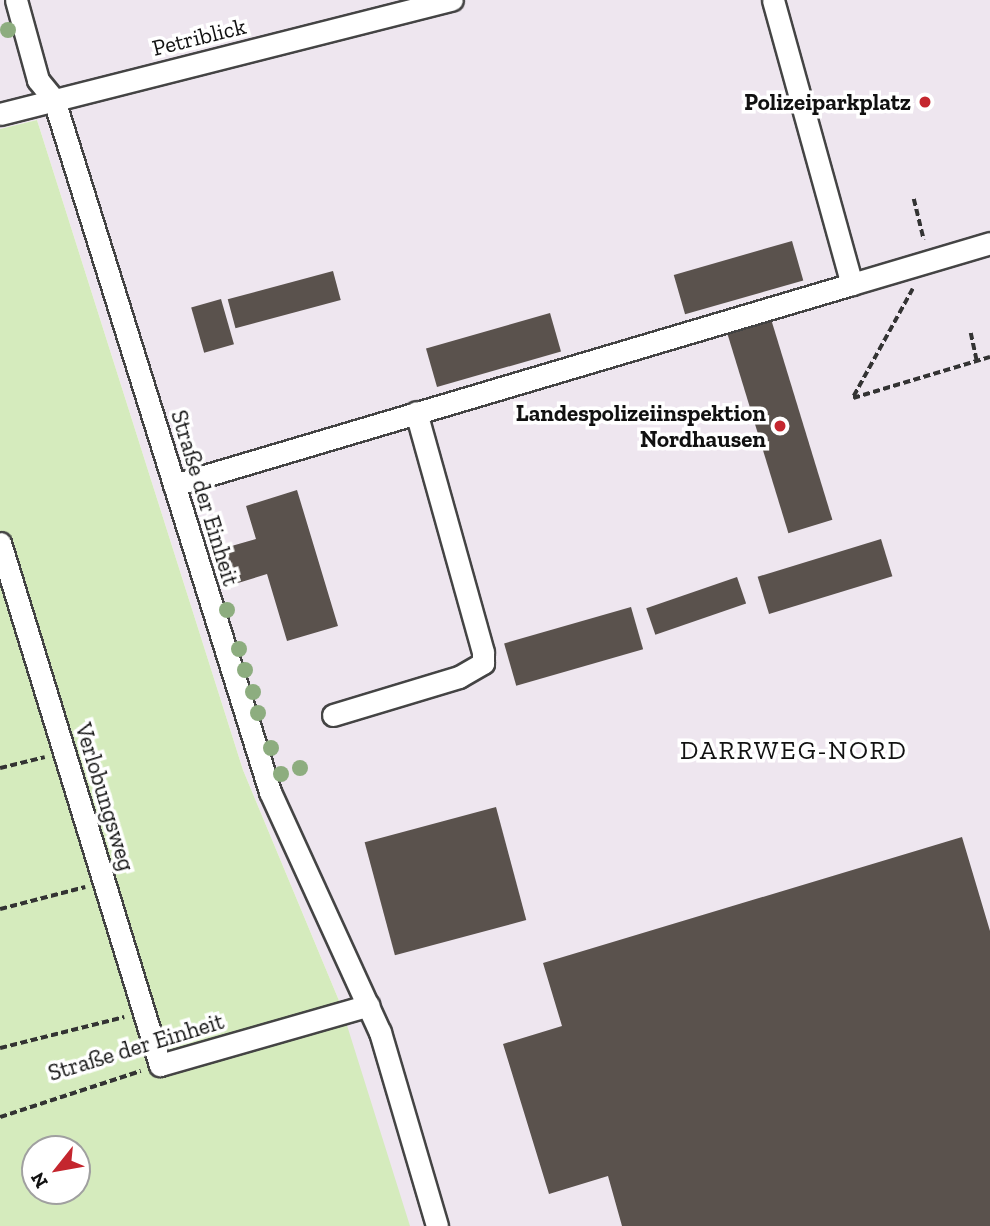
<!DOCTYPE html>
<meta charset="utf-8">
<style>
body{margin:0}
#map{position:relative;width:990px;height:1226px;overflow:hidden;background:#fffdf5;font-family:"Zilla Slab",serif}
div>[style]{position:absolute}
.industrial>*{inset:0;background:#eee6ef}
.green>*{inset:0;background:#d5ebbd}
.building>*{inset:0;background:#5a524d;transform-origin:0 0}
.path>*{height:3.5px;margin-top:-1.75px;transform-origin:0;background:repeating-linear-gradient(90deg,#333 0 7px,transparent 0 10.5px)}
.roads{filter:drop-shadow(2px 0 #444) drop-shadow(-2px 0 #444) drop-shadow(0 2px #444) drop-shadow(0 -2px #444)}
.minor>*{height:21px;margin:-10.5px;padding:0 10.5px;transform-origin:10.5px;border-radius:10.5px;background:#fff}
.trees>*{width:16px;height:16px;margin:-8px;border-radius:50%;background:#8dad7f}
.dots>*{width:19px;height:19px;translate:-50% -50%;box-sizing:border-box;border:4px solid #fff;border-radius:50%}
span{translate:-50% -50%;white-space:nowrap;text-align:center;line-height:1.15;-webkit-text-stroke:7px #fff;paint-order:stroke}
.street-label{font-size:23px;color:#111}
.poi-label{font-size:23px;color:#111;font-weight:700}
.right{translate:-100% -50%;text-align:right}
.quarter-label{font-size:26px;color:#111;letter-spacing:2px}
.north{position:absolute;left:21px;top:1135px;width:70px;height:70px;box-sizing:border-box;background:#fff;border:2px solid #a0a0a0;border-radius:50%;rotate:239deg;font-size:19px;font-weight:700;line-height:28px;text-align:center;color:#111}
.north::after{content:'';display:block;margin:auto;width:24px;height:32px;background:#c4262e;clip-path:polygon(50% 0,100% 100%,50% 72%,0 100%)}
</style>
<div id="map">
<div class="industrial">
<div style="clip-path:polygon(evenodd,0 0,990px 0,990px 1226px,0 1226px,0 1107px,340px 1003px,243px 770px,37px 120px,0 129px,0 0,35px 1149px,77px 1149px,77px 1191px,35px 1191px,35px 1149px)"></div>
</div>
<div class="green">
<div style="clip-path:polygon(evenodd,37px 120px,243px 770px,340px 1003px,410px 1226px,0 1226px,0 129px,37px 120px,35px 1149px,77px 1149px,77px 1191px,35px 1191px,35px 1149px)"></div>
</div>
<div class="building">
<div style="left:792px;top:241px;width:41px;height:123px;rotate:74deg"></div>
<div style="left:333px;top:271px;width:30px;height:109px;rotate:75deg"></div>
<div style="left:221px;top:299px;width:47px;height:31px;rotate:74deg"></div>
<div style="left:550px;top:313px;width:40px;height:129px;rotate:74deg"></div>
<div style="left:771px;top:319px;width:210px;height:46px;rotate:73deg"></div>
<div style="clip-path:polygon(297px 490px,338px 626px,287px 641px,267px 574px,225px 587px,214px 551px,256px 539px,246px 506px)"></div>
<div style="left:881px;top:539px;width:39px;height:129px;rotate:73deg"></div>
<div style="left:737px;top:577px;width:28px;height:96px;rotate:71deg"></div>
<div style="left:631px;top:607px;width:44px;height:132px;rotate:74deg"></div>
<div style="left:496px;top:807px;width:117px;height:136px;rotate:75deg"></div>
<div style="clip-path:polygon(962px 837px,990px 931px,990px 1226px,622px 1226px,608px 1176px,549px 1194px,503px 1044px,562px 1026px,543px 963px)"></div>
</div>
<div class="path">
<div style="left:914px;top:199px;width:42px;rotate:76.3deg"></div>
<div style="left:913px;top:289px;width:124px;rotate:118.8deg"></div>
<div style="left:853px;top:398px;width:143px;rotate:-16.7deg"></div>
<div style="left:971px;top:333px;width:29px;rotate:78deg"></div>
<div style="left:0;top:768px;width:46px;rotate:-13.7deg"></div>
<div style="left:0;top:909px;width:88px;rotate:-14.5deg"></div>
<div style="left:0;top:1048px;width:128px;rotate:-14deg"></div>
<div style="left:0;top:1117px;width:148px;rotate:-18.1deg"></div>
</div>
<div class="roads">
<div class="minor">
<div style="left:16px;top:0;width:83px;rotate:74.6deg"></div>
<div style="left:38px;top:80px;width:26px;rotate:51deg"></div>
<div style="left:54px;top:100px;width:725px;rotate:72.66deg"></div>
<div style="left:270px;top:792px;width:264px;rotate:65.4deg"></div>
<div style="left:380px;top:1032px;width:202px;rotate:73.6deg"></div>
<div style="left:773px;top:0;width:295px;rotate:74.5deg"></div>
<div style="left:852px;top:284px;width:144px;rotate:-16.5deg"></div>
<div style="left:0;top:114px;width:466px;rotate:-14.2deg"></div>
<div style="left:174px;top:485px;width:707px;rotate:-16.51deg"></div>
<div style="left:0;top:543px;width:546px;rotate:72.96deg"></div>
<div style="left:160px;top:1065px;width:217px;rotate:-16deg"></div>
<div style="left:333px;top:715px;width:132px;rotate:-16.8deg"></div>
<div style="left:459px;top:677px;width:28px;rotate:-30deg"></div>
<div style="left:483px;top:663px;width:11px;rotate:-90deg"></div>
<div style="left:483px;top:652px;width:249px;rotate:-105.6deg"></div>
</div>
</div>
<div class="trees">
<div style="left:8px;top:30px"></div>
<div style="left:227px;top:610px"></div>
<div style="left:239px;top:649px"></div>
<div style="left:245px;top:670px"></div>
<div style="left:253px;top:692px"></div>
<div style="left:258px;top:713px"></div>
<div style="left:271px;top:748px"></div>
<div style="left:300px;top:768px"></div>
<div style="left:281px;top:774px"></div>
</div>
<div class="dots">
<div style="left:925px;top:102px;background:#c4262e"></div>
<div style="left:780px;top:426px;background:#c4262e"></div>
</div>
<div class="street-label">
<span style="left:199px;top:37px;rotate:-14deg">Petriblick</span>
<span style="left:205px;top:498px;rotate:73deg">Straße der Einheit</span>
<span style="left:105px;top:797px;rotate:73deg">Verlobungsweg</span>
<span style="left:136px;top:1047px;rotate:-17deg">Straße der Einheit</span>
</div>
<div class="poi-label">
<span class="right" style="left:911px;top:102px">Polizeiparkplatz</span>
<span class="right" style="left:766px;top:426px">Landespolizeiinspektion<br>Nordhausen</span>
</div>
<div class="quarter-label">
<span style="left:794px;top:751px">DARRWEG-NORD</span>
</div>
<div class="north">N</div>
</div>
